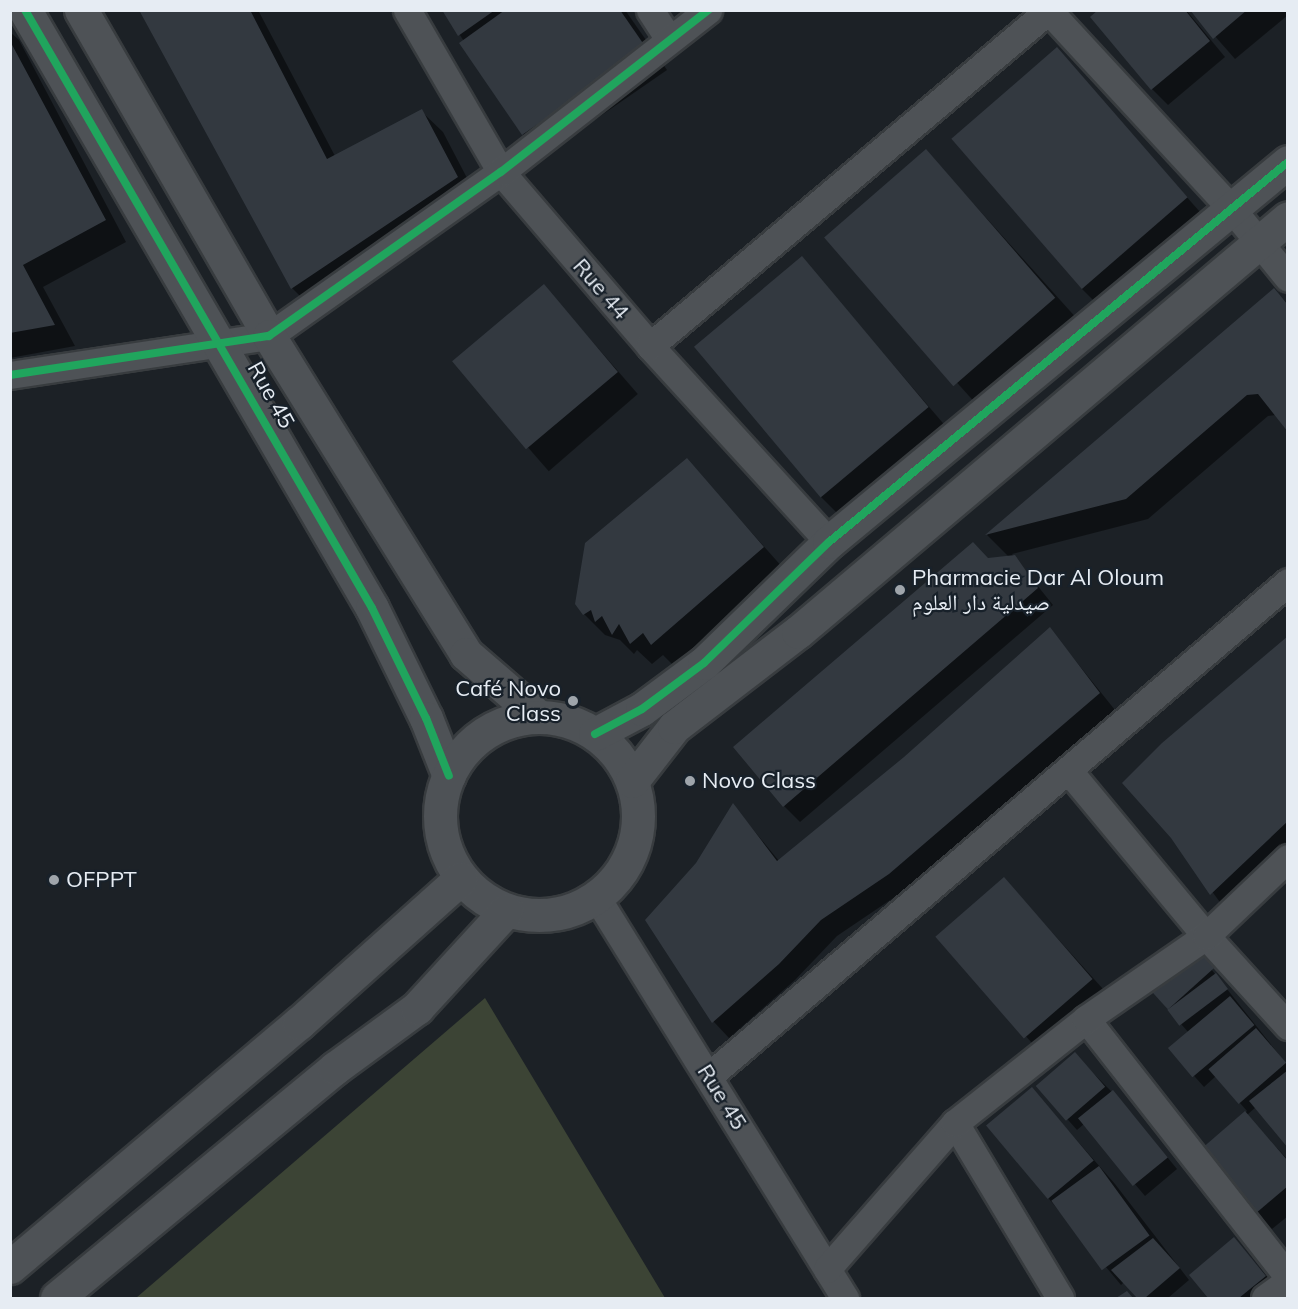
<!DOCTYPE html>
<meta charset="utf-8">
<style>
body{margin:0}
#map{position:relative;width:1298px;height:1309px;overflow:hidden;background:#1c2126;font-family:Mulish,"Noto Naskh Arabic",sans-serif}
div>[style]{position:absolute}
.green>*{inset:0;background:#3c4435}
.shadow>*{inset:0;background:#0007;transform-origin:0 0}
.building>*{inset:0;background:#333940;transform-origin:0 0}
.roads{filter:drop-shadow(2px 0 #383c3f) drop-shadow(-2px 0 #383c3f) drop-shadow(0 2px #383c3f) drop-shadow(0 -2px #383c3f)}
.minor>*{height:27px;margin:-13.5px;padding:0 13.5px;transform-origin:13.5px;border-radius:13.5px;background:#4e5256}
.tertiary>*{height:33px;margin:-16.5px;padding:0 16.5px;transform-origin:16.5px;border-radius:16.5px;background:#4e5256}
.tertiary>.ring{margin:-16.5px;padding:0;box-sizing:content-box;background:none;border:33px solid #4e5256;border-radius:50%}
.cycleway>*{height:8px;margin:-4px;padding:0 4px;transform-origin:4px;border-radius:4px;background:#20a55d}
.dots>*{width:16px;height:16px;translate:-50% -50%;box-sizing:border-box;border:3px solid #18212a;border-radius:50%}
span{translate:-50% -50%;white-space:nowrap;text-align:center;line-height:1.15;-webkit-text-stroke:4.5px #18212a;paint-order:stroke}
.street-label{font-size:22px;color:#e6ecf3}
.poi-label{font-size:22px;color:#e6ecf3}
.left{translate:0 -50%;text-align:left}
.right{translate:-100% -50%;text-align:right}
.frame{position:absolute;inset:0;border:12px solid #e6ecf3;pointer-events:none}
</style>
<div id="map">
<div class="green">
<div style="clip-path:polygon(485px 998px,665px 1298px,136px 1298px)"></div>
</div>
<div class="shadow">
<div style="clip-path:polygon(140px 10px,258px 10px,335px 156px,421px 111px,443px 132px,478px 199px,313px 309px,292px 288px)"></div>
<div style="clip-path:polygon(444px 10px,625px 10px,667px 70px,544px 155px,523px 134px)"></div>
<div style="clip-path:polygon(1101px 10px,1186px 10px,1225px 57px,1168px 105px,1152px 89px)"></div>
<div style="clip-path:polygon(1192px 10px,1288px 10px,1288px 15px,1235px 59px)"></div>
<div style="clip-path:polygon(10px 32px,19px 40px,126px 242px,43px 287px,75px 346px,10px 358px)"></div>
<div style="clip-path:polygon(1057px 49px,1207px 220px,1103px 310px,1082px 289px)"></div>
<div style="left:926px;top:151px;width:225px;height:132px;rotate:48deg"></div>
<div style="clip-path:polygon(802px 258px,948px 429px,842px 518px,821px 497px)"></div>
<div style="left:544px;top:286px;width:143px;height:118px;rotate:49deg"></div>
<div style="clip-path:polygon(1274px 291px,1288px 304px,1288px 429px,1276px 415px,1268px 416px,1148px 519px,1012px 554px,1053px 605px,800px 822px,784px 806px,989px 560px,1009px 557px,987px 535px)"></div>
<div style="clip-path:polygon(687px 460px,784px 569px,673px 665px,663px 655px,652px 664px,637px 650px,634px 654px,620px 640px,605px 635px,584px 614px)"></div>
<div style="clip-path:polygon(1050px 629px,1115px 710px,905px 890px,837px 936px,795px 980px,729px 1038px,714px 1022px,647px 920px,697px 864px,733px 805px,779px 861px,905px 758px)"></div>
<div style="clip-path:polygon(1288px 638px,1288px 860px,1275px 870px,1265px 860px,1222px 905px,1172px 837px)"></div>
<div style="left:1004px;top:879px;width:155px;height:89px;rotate:48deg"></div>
<div style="clip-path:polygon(1196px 950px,1288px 1066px,1288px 1146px,1256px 1107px,1247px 1115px,1288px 1160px,1288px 1216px,1272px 1229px,1202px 1150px,1247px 1111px,1216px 1076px,1204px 1087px,1170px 1049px,1189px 1033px,1166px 1007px)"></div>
<div style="clip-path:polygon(1085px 1065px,1123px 1103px,1177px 1169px,1145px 1196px,1084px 1124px,1077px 1130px,1038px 1086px)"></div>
<div style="clip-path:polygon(1032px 1089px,1115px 1184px,1189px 1280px,1168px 1298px,1139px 1298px,1124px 1282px,1121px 1285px,988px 1126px)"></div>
<div style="clip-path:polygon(1234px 1239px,1276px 1287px,1262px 1298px,1210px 1298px,1191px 1276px)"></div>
</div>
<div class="building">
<div style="clip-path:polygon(139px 10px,250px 10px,327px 159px,422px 109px,458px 177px,291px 289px)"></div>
<div style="clip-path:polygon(442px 10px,495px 10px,458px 36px)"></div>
<div style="clip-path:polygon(505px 10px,620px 10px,647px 49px,522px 135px,459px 43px)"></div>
<div style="clip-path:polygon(1098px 10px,1185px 10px,1210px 41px,1151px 90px,1090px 17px)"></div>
<div style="clip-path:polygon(1190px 10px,1247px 10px,1213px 39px)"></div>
<div style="clip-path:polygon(10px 41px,106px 220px,23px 265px,55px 325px,10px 333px)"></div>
<div style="left:1057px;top:47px;width:199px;height:140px;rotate:49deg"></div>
<div style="left:926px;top:149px;width:197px;height:135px;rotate:49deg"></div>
<div style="left:802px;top:256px;width:197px;height:141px;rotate:50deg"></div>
<div style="left:544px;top:284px;width:115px;height:120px;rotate:50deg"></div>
<div style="clip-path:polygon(1274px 288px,1288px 305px,1288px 432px,1258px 394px,1247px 395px,1126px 499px,985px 535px)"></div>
<div style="clip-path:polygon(687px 458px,764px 547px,651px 645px,643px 633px,630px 644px,619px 624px,612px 635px,602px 616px,595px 622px,591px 610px,583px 615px,575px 604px,585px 543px)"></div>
<div style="clip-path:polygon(973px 542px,988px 558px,1015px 555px,1038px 588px,783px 807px,733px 747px)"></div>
<div style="clip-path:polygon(1050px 627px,1100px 693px,889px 874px,821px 920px,779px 964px,712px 1023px,645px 920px,696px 863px,733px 803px,777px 861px,904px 757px)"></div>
<div style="clip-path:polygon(1288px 636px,1288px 821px,1210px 895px,1171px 838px,1122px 783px,1162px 743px)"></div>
<div style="left:1004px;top:877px;width:135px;height:91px;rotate:49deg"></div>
<div style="left:1196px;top:948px;width:27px;height:62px;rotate:48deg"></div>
<div style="left:1216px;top:973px;width:20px;height:61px;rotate:53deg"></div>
<div style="left:1230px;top:996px;width:38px;height:81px;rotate:50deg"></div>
<div style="left:1256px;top:1028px;width:46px;height:63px;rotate:49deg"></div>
<div style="left:1075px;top:1052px;width:46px;height:52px;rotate:49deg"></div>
<div style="clip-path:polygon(1288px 1070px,1288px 1148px,1249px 1101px)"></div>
<div style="left:1032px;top:1087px;width:96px;height:60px;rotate:50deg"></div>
<div style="left:1113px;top:1090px;width:87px;height:45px;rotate:51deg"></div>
<div style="clip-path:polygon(1245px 1111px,1288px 1161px,1288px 1186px,1255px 1214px,1200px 1150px)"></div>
<div style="left:1099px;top:1166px;width:86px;height:59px;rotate:54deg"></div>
<div style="clip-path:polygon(1234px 1237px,1266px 1276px,1239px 1298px,1208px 1298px,1189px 1275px)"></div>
<div style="clip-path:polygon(1153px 1238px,1180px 1268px,1145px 1298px,1137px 1298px,1111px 1270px)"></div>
<div style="clip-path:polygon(1127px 1291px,1133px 1298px,1116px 1298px)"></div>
</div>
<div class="roads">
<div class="minor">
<div style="left:407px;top:10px;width:187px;rotate:59.9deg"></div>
<div style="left:501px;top:172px;width:229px;rotate:49.4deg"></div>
<div style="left:650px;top:346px;width:265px;rotate:47.6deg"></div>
<div style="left:650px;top:10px;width:35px;rotate:57deg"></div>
<div style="left:1048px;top:10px;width:270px;rotate:47.3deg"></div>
<div style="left:1231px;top:208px;width:90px;rotate:50.8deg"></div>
<div style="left:650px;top:346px;width:522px;rotate:-40.1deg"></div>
<div style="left:10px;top:375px;width:262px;rotate:-8.6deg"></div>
<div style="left:269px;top:336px;width:284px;rotate:-35.3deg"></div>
<div style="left:501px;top:172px;width:263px;rotate:-38deg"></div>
<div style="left:1068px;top:770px;width:216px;rotate:50.3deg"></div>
<div style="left:1206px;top:936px;width:122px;rotate:47.7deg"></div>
<div style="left:597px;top:898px;width:471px;rotate:58.2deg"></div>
<div style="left:1086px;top:1019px;width:328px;rotate:51.9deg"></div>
<div style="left:709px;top:1076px;width:761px;rotate:-40.47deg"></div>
<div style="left:955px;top:1123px;width:204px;rotate:59deg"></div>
<div style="left:827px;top:1269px;width:194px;rotate:-48.8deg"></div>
<div style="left:955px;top:1123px;width:167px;rotate:-38.4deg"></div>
<div style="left:1086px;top:1019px;width:146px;rotate:-34.7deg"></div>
<div style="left:1206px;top:936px;width:113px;rotate:-43.6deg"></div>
<div style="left:1265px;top:1298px;width:29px;rotate:-36deg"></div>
</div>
<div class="tertiary">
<div style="left:25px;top:10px;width:691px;rotate:59.87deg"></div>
<div style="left:372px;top:608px;width:123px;rotate:63.9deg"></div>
<div style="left:426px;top:718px;width:62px;rotate:68.4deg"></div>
<div style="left:81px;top:10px;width:376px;rotate:60deg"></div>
<div style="left:269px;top:336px;width:374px;rotate:58.2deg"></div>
<div style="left:466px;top:654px;width:96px;rotate:40.8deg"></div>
<div class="ring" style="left:440px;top:717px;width:165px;height:165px"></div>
<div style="left:595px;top:734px;width:53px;rotate:-28deg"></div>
<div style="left:642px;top:709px;width:77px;rotate:-36.6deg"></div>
<div style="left:704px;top:663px;width:174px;rotate:-44.1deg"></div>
<div style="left:829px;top:542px;width:596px;rotate:-39.62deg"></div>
<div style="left:632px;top:781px;width:68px;rotate:-52.1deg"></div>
<div style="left:674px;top:727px;width:156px;rotate:-37.5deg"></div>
<div style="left:798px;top:632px;width:641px;rotate:-40.19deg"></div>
<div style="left:10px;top:1267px;width:378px;rotate:-40.2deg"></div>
<div style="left:299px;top:1023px;width:217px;rotate:-41.8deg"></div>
<div style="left:57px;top:1298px;width:361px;rotate:-39.6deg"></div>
<div style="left:335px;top:1068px;width:102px;rotate:-36.2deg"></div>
<div style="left:417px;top:1008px;width:132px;rotate:-47.5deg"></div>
</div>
</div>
<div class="cycleway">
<div style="left:25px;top:10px;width:691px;rotate:59.87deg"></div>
<div style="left:372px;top:608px;width:123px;rotate:63.9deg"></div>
<div style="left:426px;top:718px;width:62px;rotate:68.4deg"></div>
<div style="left:10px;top:375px;width:262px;rotate:-8.6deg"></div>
<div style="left:269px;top:336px;width:284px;rotate:-35.3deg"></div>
<div style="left:501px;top:172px;width:263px;rotate:-38deg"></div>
<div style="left:595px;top:734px;width:53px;rotate:-28deg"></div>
<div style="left:642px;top:709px;width:77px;rotate:-36.6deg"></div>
<div style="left:704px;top:663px;width:174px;rotate:-44.1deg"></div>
<div style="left:829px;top:542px;width:596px;rotate:-39.62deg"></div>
</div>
<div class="dots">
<div style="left:900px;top:590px;background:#9fa5ab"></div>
<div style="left:573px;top:701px;background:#9fa5ab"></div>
<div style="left:690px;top:781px;background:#9fa5ab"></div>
<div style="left:54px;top:880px;background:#9fa5ab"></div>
</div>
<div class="street-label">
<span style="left:601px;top:289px;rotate:49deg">Rue 44</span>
<span style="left:271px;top:395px;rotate:61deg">Rue 45</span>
<span style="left:722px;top:1097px;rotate:58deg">Rue 45</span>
</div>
<div class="poi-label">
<span class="left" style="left:912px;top:590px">Pharmacie Dar Al Oloum<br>صيدلية دار العلوم</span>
<span class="right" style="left:561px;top:701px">Café Novo<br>Class</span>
<span class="left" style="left:702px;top:781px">Novo Class</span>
<span class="left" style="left:66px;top:880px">OFPPT</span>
</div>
<div class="frame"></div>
</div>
